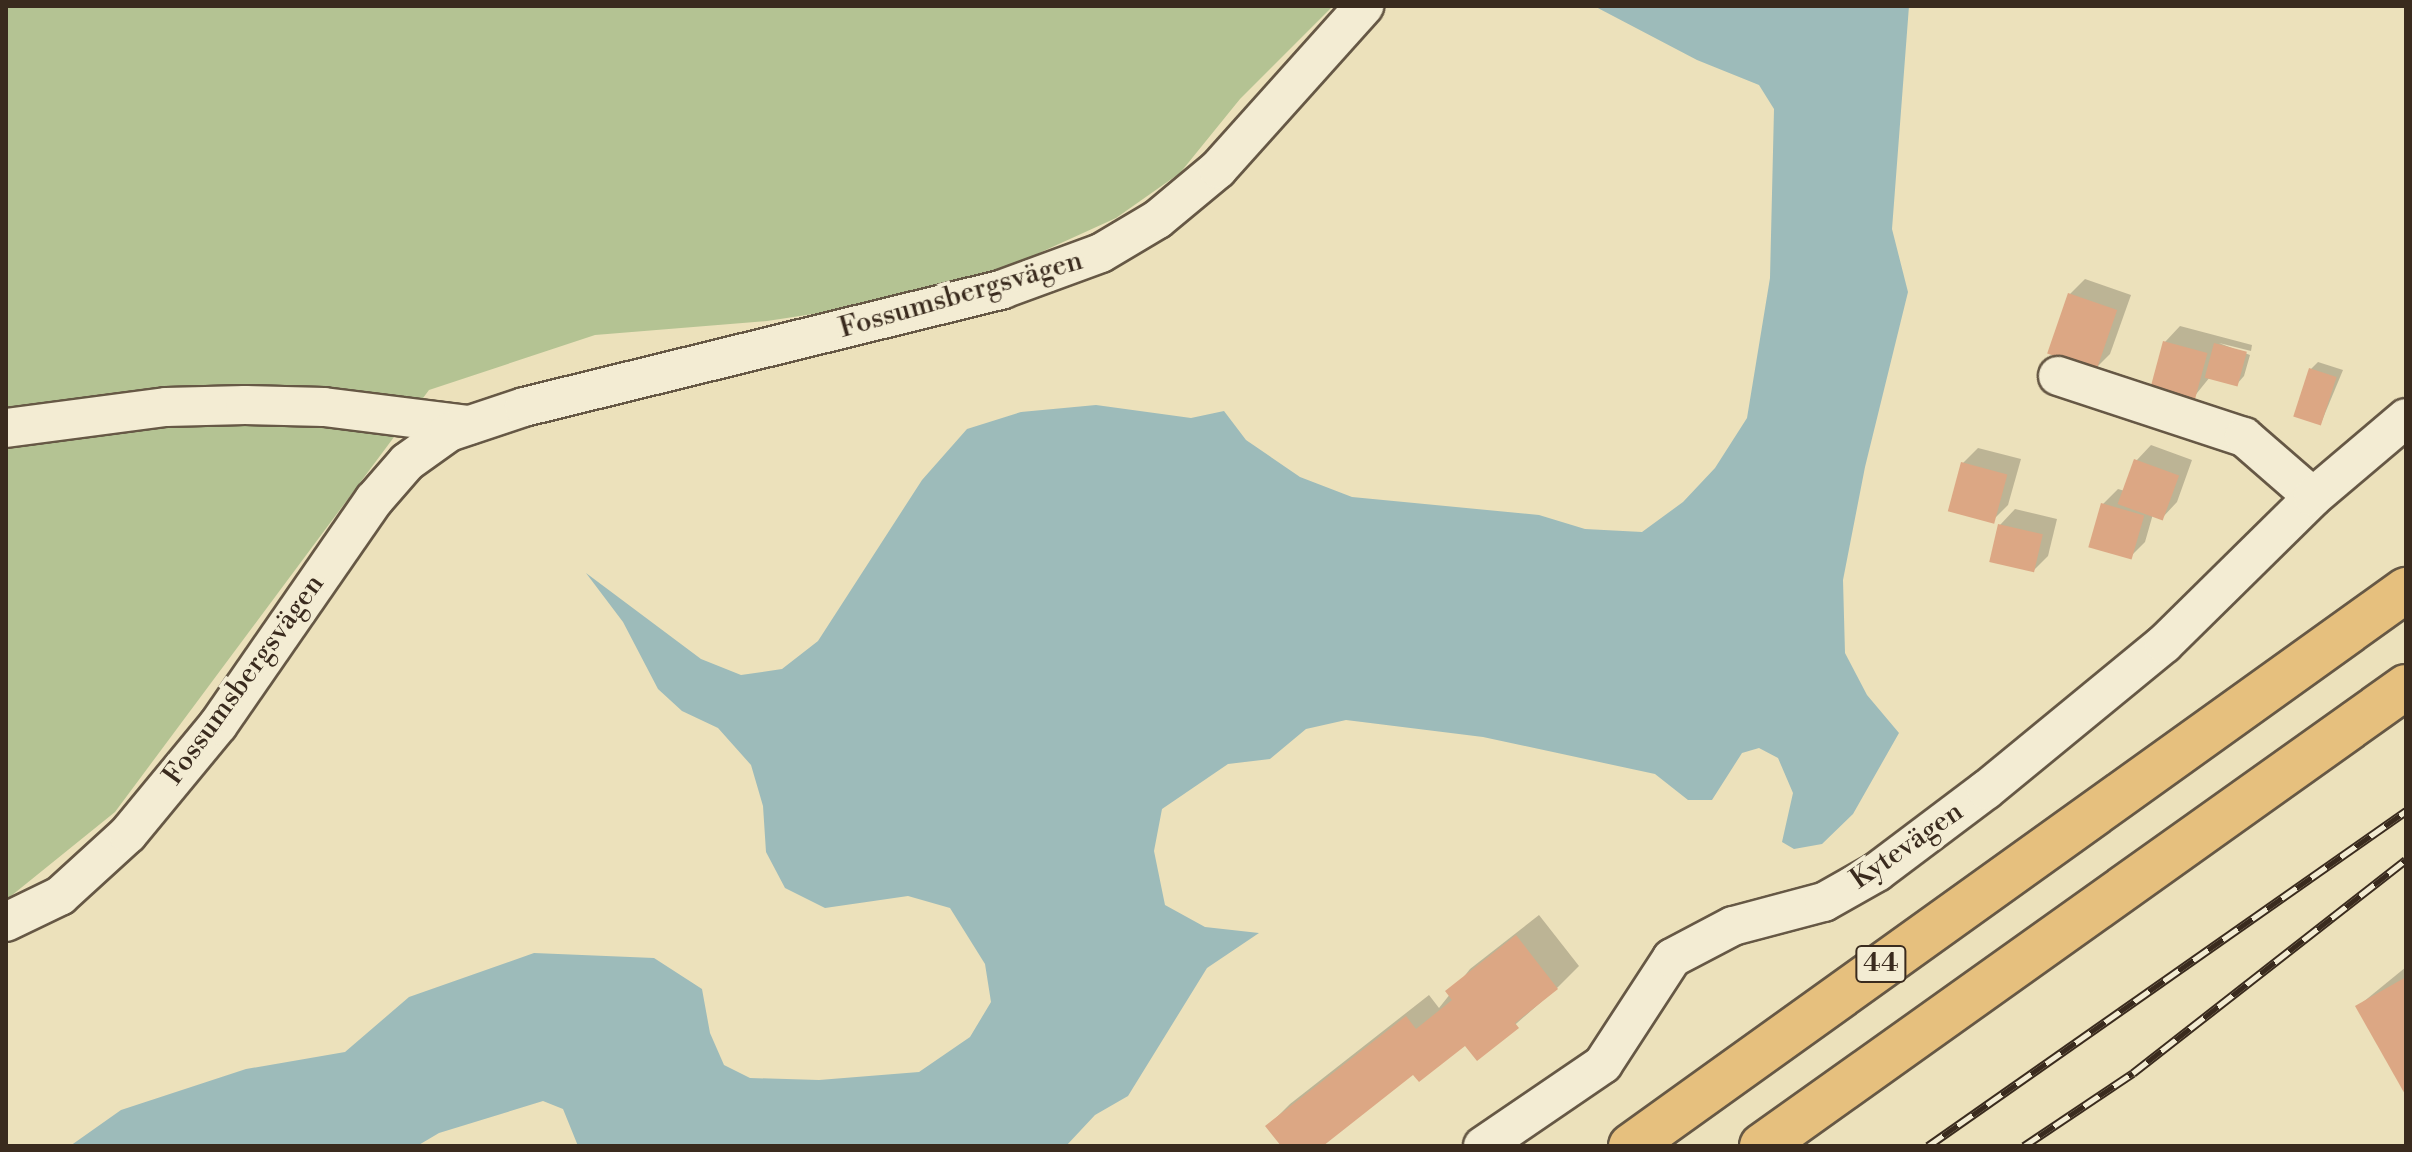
<!DOCTYPE html>
<meta charset="utf-8">
<style>
body{margin:0}
#map{position:relative;width:2412px;height:1152px;overflow:hidden;background:#ece1bb;font-family:"Libre Bodoni",serif}
div>[style]{position:absolute}
.green>*{inset:0;background:#b4c393}
.water>*{inset:0;background:#9dbbba}
.shadow>*{inset:0;background:#0003}
.building>*{inset:0;background:#dca784;transform-origin:0 0}
.roads{filter:drop-shadow(2px 0 #665845) drop-shadow(-2px 0 #665845) drop-shadow(0 2px #665845) drop-shadow(0 -2px #665845)}
.minor>*{height:38px;margin:-19px;padding:0 19px;transform-origin:19px;border-radius:19px;background:#f3ecd3}
.highway>*{height:44px;margin:-22px;padding:0 22px;transform-origin:22px;border-radius:22px;background:#e6c07e}
.rail>*{height:9px;margin-top:-4.5px;transform-origin:0;background:repeating-linear-gradient(90deg,#f3ecd3 0 18px,#3a2b1e 0 36px);box-sizing:border-box;border-block:2px solid #3a2b1e}
span{translate:-50% -50%;white-space:nowrap;text-align:center;line-height:1.15;-webkit-text-stroke:8px #f3ecd3;paint-order:stroke}
.shield-label span{padding:2px 6px;background:#f3ecd3;border:2px solid;border-radius:6px;-webkit-text-stroke-width:0}
.shield-label{font-size:26px;color:#3a2b1e;font-weight:700}
.street-label{font-size:28px;color:#3a2b1e}
.frame{position:absolute;inset:0;border:8px solid #3a2b1e;pointer-events:none}
</style>
<div id="map">
<div class="green">
<div style="clip-path:polygon(6px 6px,1333px 6px,1240px 99px,1180px 173px,1116px 218px,1015px 264px,892px 302px,767px 321px,595px 335px,429px 390px,115px 812px,6px 900px)"></div>
</div>
<div class="water">
<div style="clip-path:polygon(1594px 6px,1909px 6px,1892px 229px,1908px 292px,1865px 467px,1843px 580px,1845px 653px,1867px 695px,1899px 733px,1853px 814px,1822px 844px,1794px 849px,1782px 842px,1793px 793px,1778px 758px,1759px 748px,1742px 753px,1712px 800px,1688px 800px,1655px 774px,1483px 737px,1346px 720px,1306px 729px,1270px 759px,1228px 764px,1162px 809px,1154px 851px,1165px 905px,1205px 927px,1259px 933px,1207px 968px,1128px 1096px,1095px 1115px,1066px 1146px,578px 1146px,563px 1109px,543px 1101px,439px 1133px,417px 1146px,70px 1146px,121px 1110px,246px 1069px,345px 1052px,409px 997px,534px 953px,654px 958px,702px 989px,710px 1033px,724px 1065px,750px 1078px,819px 1080px,919px 1072px,970px 1037px,991px 1002px,985px 964px,950px 908px,908px 896px,825px 908px,785px 888px,766px 852px,763px 806px,751px 765px,718px 728px,682px 711px,658px 689px,623px 622px,586px 573px,701px 659px,741px 675px,782px 669px,818px 641px,922px 480px,967px 429px,1021px 412px,1096px 405px,1191px 418px,1224px 411px,1246px 440px,1300px 477px,1352px 497px,1539px 515px,1585px 529px,1642px 532px,1683px 502px,1715px 468px,1747px 418px,1770px 278px,1774px 109px,1759px 85px,1697px 60px)"></div>
</div>
<div class="shadow">
<div style="clip-path:polygon(2085px 279px,2131px 295px,2110px 354px,2095px 369px,2070px 294px)"></div>
<div style="clip-path:polygon(2180px 326px,2252px 345px,2251px 351px,2219px 343px,2250px 355px,2244px 376px,2237px 384px,2210px 377px,2193px 398px,2165px 342px)"></div>
<div style="clip-path:polygon(2318px 362px,2343px 370px,2321px 423px,2311px 369px)"></div>
<div style="clip-path:polygon(2151px 445px,2192px 460px,2177px 502px,2162px 518px,2153px 514px,2145px 542px,2130px 557px,2103px 504px,2118px 489px,2125px 491px,2136px 461px)"></div>
<div style="clip-path:polygon(1978px 448px,2021px 459px,2008px 505px,1993px 520px,1963px 463px)"></div>
<div style="clip-path:polygon(2015px 509px,2057px 519px,2048px 556px,2033px 571px,2000px 525px)"></div>
<div style="clip-path:polygon(1539px 915px,1579px 966px,1557px 988px,1477px 1058px,1465px 1043px,1414px 1072px,1320px 1146px,1284px 1146px,1268px 1126px,1290px 1104px,1429px 995px,1439px 1008px,1470px 969px)"></div>
<div style="clip-path:polygon(2406px 967px,2406px 1092px,2357px 1007px)"></div>
</div>
<div class="building">
<div style="left:2068px;top:293px;width:52px;height:64px;rotate:19deg"></div>
<div style="left:2163px;top:341px;width:46px;height:48px;rotate:15deg"></div>
<div style="left:2214px;top:343px;width:34px;height:36px;rotate:15deg"></div>
<div style="left:2309px;top:368px;width:29px;height:51px;rotate:18deg"></div>
<div style="left:2134px;top:459px;width:48px;height:48px;rotate:20deg"></div>
<div style="left:1961px;top:462px;width:48px;height:51px;rotate:15deg"></div>
<div style="left:2101px;top:503px;width:45px;height:46px;rotate:16deg"></div>
<div style="left:1998px;top:524px;width:46px;height:39px;rotate:13deg"></div>
<div style="clip-path:polygon(1516px 935px,1558px 989px,1515px 1023px,1519px 1028px,1477px 1061px,1465px 1046px,1419px 1082px,1413px 1075px,1323px 1146px,1281px 1146px,1265px 1126px,1406px 1016px,1416px 1029px,1452px 1000px,1445px 991px)"></div>
<div style="clip-path:polygon(2406px 977px,2406px 1096px,2355px 1006px)"></div>
</div>
<div class="roads">
<div class="minor">
<div style="left:2058px;top:376px;width:196px;rotate:18.2deg"></div>
<div style="left:2244px;top:437px;width:91px;rotate:41deg"></div>
<div style="left:6px;top:428px;width:161px;rotate:-7.5deg"></div>
<div style="left:166px;top:407px;width:79px;rotate:-1.5deg"></div>
<div style="left:245px;top:405px;width:79px;rotate:1.5deg"></div>
<div style="left:324px;top:407px;width:146px;rotate:7.1deg"></div>
<div style="left:6px;top:922px;width:60px;rotate:-25.7deg"></div>
<div style="left:60px;top:896px;width:92px;rotate:-42.4deg"></div>
<div style="left:128px;top:834px;width:141px;rotate:-50.5deg"></div>
<div style="left:218px;top:725px;width:274px;rotate:-55.3deg"></div>
<div style="left:374px;top:500px;width:50px;rotate:-49deg"></div>
<div style="left:407px;top:462px;width:52px;rotate:-35.5deg"></div>
<div style="left:449px;top:432px;width:79px;rotate:-18.4deg"></div>
<div style="left:524px;top:407px;width:493px;rotate:-13.8deg"></div>
<div style="left:1003px;top:289px;width:104px;rotate:-20.2deg"></div>
<div style="left:1101px;top:253px;width:66px;rotate:-30.8deg"></div>
<div style="left:1158px;top:219px;width:78px;rotate:-39.8deg"></div>
<div style="left:1218px;top:169px;width:219px;rotate:-48.1deg"></div>
<div style="left:1483px;top:1146px;width:145px;rotate:-34.3deg"></div>
<div style="left:1603px;top:1064px;width:126px;rotate:-56.9deg"></div>
<div style="left:1672px;top:958px;width:69px;rotate:-27.7deg"></div>
<div style="left:1733px;top:926px;width:94px;rotate:-14.8deg"></div>
<div style="left:1824px;top:902px;width:61px;rotate:-29.5deg"></div>
<div style="left:1877px;top:872px;width:136px;rotate:-37deg"></div>
<div style="left:1986px;top:790px;width:230px;rotate:-39.4deg"></div>
<div style="left:2164px;top:644px;width:209px;rotate:-44.6deg"></div>
<div style="left:2313px;top:497px;width:122px;rotate:-40.3deg"></div>
</div>
<div class="highway">
<div style="left:1631px;top:1146px;width:954px;rotate:-35.66deg"></div>
<div style="left:1762px;top:1146px;width:791px;rotate:-35.48deg"></div>
</div>
</div>
<div class="rail">
<div style="left:1928px;top:1146px;width:584px;rotate:-35.02deg"></div>
<div style="left:2024px;top:1146px;width:131px;rotate:-33.8deg"></div>
<div style="left:2133px;top:1073px;width:346px;rotate:-38deg"></div>
</div>
<div class="shield-label">
<span style="left:1881px;top:964px">44</span>
</div>
<div class="street-label">
<span style="left:961px;top:295px;rotate:-16deg">Fossumsbergsvägen</span>
<span style="left:244px;top:680px;rotate:-54deg">Fossumsbergsvägen</span>
<span style="left:1907px;top:846px;rotate:-35deg">Kytevägen</span>
</div>
<div class="frame"></div>
</div>
